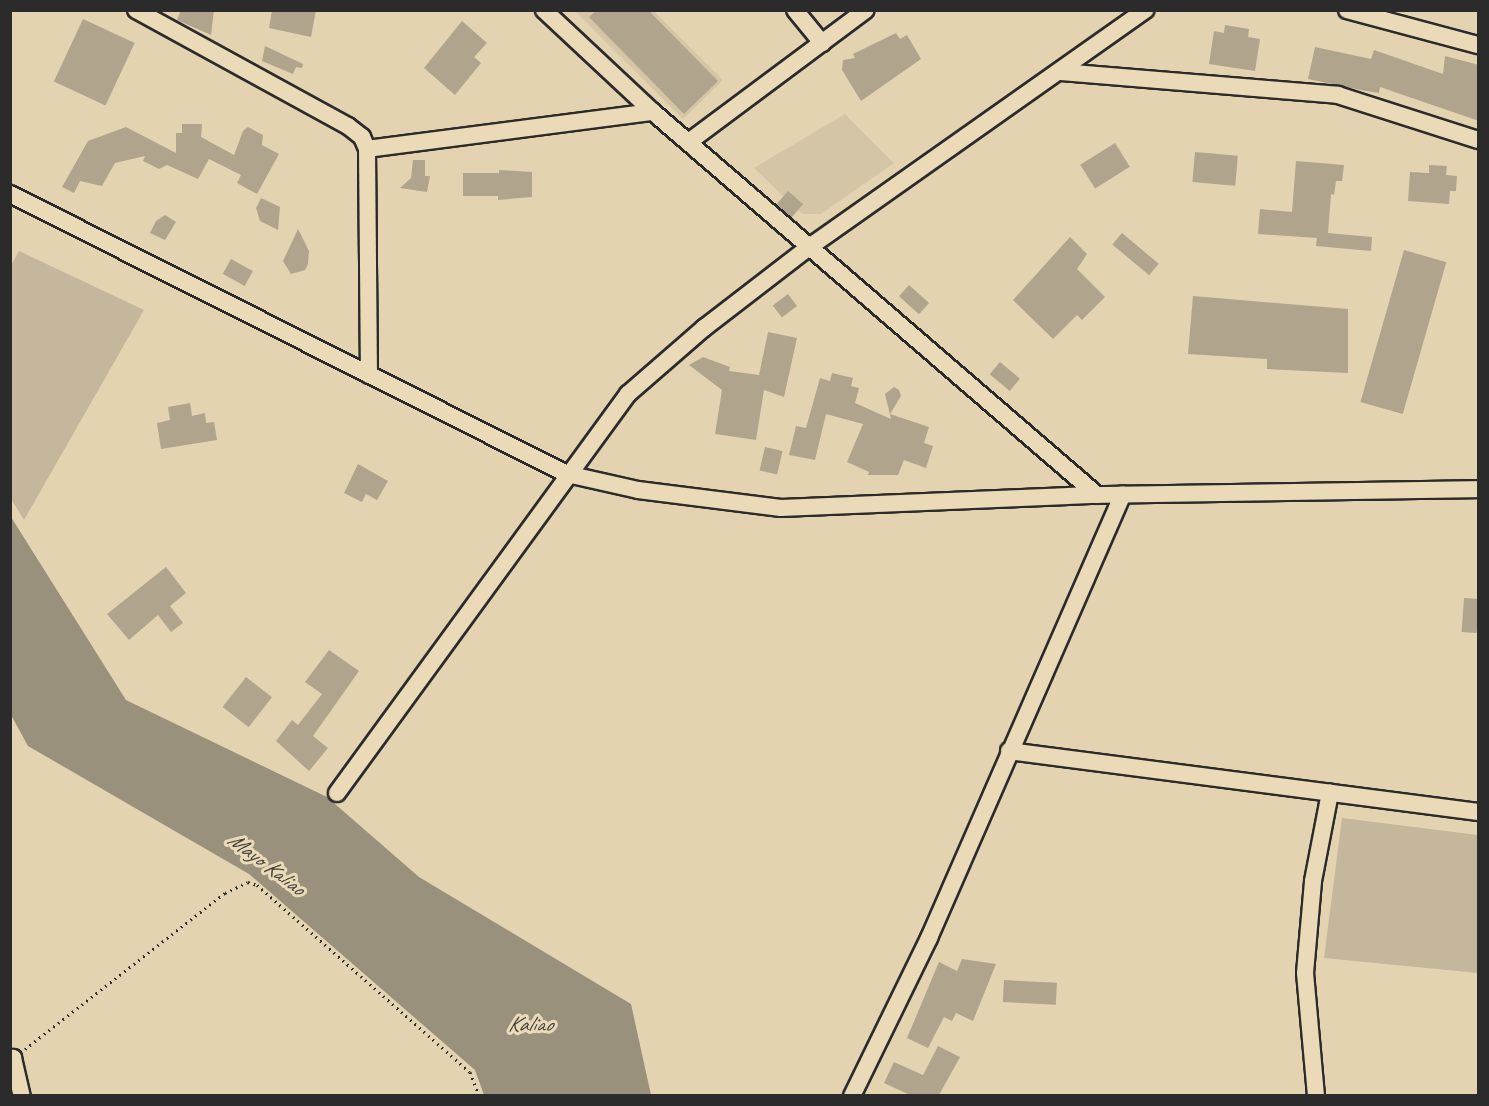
<!DOCTYPE html>
<style>
body{margin:0}
#map{position:relative;width:1489px;height:1106px;overflow:hidden;background:#e3d3b1;font-family:Caveat,sans-serif}
div>[style]{position:absolute}
.built>*{inset:0;background:#d4c5a6}
.green>*{inset:0;background:#c5b79c}
.water>*{inset:0;background:#9a917c}
.building>*{inset:0;background:#b0a48c;transform-origin:0 0}
.path>*{height:3px;margin-top:-1.5px;transform-origin:0;background:repeating-linear-gradient(90deg,#2b2b2b 0 1.5px,transparent 0 6px)}
.roads{filter:drop-shadow(2px 0 #2b2b2b) drop-shadow(-2px 0 #2b2b2b) drop-shadow(0 2px #2b2b2b) drop-shadow(0 -2px #2b2b2b)}
.minor>*{height:16px;margin:-8px;padding:0 8px;transform-origin:8px;border-radius:8px;background:#ebdab7}
span{translate:-50% -50%;white-space:nowrap;text-align:center;line-height:1.15;-webkit-text-stroke:6px #ebdab7;paint-order:stroke}
.water-label{font-size:22px;color:#47443f;font-style:italic}
.frame{position:absolute;inset:0;border:12px solid #2b2b2b;pointer-events:none}
</style>
<div id="map">
<div class="built">
<div style="clip-path:polygon(575px 11px,654px 11px,723px 80px,683px 119px)"></div>
<div style="clip-path:polygon(845px 114px,894px 163px,821px 214px,802px 214px,754px 168px)"></div>
</div>
<div class="green">
<div style="clip-path:polygon(19px 251px,144px 310px,24px 520px,10px 497px,10px 267px)"></div>
<div style="clip-path:polygon(1342px 818px,1478px 835px,1478px 973px,1324px 958px)"></div>
</div>
<div class="water">
<div style="clip-path:polygon(11px 517px,126px 700px,327px 797px,419px 877px,631px 1004px,651px 1095px,484px 1095px,475px 1070px,249px 874px,28px 746px,11px 715px)"></div>
</div>
<div class="building">
<div style="clip-path:polygon(181px 10px,214px 10px,211px 35px,177px 20px)"></div>
<div style="clip-path:polygon(272px 10px,316px 10px,311px 37px,269px 28px)"></div>
<div style="clip-path:polygon(597px 10px,648px 10px,718px 81px,684px 114px,589px 17px)"></div>
<div style="left:83px;top:19px;width:57px;height:69px;rotate:25deg"></div>
<div style="clip-path:polygon(462px 21px,487px 43px,474px 57px,481px 63px,455px 95px,424px 68px)"></div>
<div style="clip-path:polygon(1225px 25px,1249px 29px,1248px 37px,1260px 39px,1255px 71px,1209px 64px,1214px 31px,1224px 33px)"></div>
<div style="clip-path:polygon(896px 33px,900px 39px,907px 35px,921px 59px,861px 101px,842px 70px,843px 60px,855px 58px,853px 54px)"></div>
<div style="clip-path:polygon(265px 46px,303px 64px,302px 68px,296px 67px,293px 74px,262px 61px)"></div>
<div style="clip-path:polygon(1315px 47px,1371px 59px,1374px 50px,1443px 74px,1445px 56px,1479px 65px,1479px 121px,1380px 87px,1379px 93px,1366px 91px,1308px 79px)"></div>
<div style="clip-path:polygon(182px 124px,202px 124px,201px 137px,234px 155px,243px 131px,248px 127px,263px 135px,262px 145px,279px 154px,257px 194px,237px 183px,241px 175px,209px 159px,198px 179px,167px 165px,159px 169px,143px 161px,145px 156px,115px 163px,102px 186px,80px 181px,74px 193px,62px 187px,88px 141px,126px 127px,176px 153px,176px 133px,182px 133px)"></div>
<div style="left:1115px;top:143px;width:28px;height:41px;rotate:58deg"></div>
<div style="left:1195px;top:152px;width:43px;height:30px;rotate:5deg"></div>
<div style="clip-path:polygon(413px 160px,425px 160px,425px 176px,430px 176px,427px 192px,400px 188px,411px 178px)"></div>
<div style="clip-path:polygon(1296px 161px,1344px 165px,1342px 181px,1336px 181px,1334px 195px,1331px 194px,1328px 233px,1372px 237px,1371px 251px,1316px 246px,1317px 238px,1258px 234px,1260px 209px,1292px 212px)"></div>
<div style="clip-path:polygon(1429px 165px,1447px 166px,1446px 175px,1457px 176px,1456px 191px,1450px 191px,1449px 204px,1408px 201px,1410px 172px,1429px 173px)"></div>
<div style="clip-path:polygon(499px 170px,532px 172px,532px 197px,498px 200px,498px 196px,463px 196px,463px 173px,499px 173px)"></div>
<div style="left:788px;top:191px;width:20px;height:18px;rotate:41deg"></div>
<div style="clip-path:polygon(261px 198px,280px 207px,278px 230px,260px 221px,256px 208px)"></div>
<div style="clip-path:polygon(165px 215px,176px 222px,165px 240px,150px 233px,156px 221px)"></div>
<div style="clip-path:polygon(298px 229px,309px 251px,308px 264px,305px 270px,291px 274px,283px 261px)"></div>
<div style="left:1122px;top:233px;width:48px;height:15px;rotate:40deg"></div>
<div style="clip-path:polygon(1070px 237px,1087px 254px,1077px 269px,1105px 297px,1082px 320px,1077px 315px,1053px 339px,1013px 300px)"></div>
<div style="left:1404px;top:250px;width:44px;height:158px;rotate:16deg"></div>
<div style="left:231px;top:259px;width:25px;height:17px;rotate:29deg"></div>
<div style="left:909px;top:285px;width:27px;height:15px;rotate:42deg"></div>
<div style="left:788px;top:294px;width:15px;height:19px;rotate:53deg"></div>
<div style="clip-path:polygon(1193px 296px,1348px 309px,1348px 373px,1267px 369px,1267px 359px,1188px 354px)"></div>
<div style="clip-path:polygon(768px 332px,797px 338px,784px 397px,764px 390px,756px 440px,715px 434px,722px 390px,689px 365px,703px 357px,730px 367px,729px 371px,759px 375px)"></div>
<div style="left:1000px;top:362px;width:26px;height:16px;rotate:40deg"></div>
<div style="clip-path:polygon(832px 373px,853px 378px,851px 386px,859px 388px,855px 403px,891px 419px,885px 394px,894px 387px,899px 390px,901px 396px,890px 414px,929px 427px,924px 443px,933px 446px,926px 468px,904px 460px,898px 475px,868px 475px,869px 472px,847px 462px,863px 424px,826px 414px,815px 460px,789px 455px,796px 426px,806px 428px,820px 378px,830px 381px)"></div>
<div style="clip-path:polygon(190px 403px,192px 416px,205px 413px,206px 423px,214px 422px,217px 440px,161px 449px,157px 423px,170px 420px,168px 407px)"></div>
<div style="left:765px;top:447px;width:18px;height:24px;rotate:13deg"></div>
<div style="clip-path:polygon(358px 464px,388px 481px,377px 500px,366px 494px,362px 502px,344px 493px)"></div>
<div style="clip-path:polygon(166px 567px,186px 593px,170px 606px,183px 623px,171px 632px,158px 615px,129px 640px,107px 614px)"></div>
<div style="left:1464px;top:598px;width:15px;height:34px;rotate:4deg"></div>
<div style="clip-path:polygon(329px 650px,359px 671px,313px 736px,328px 748px,309px 771px,276px 741px,292px 720px,298px 725px,322px 694px,305px 682px)"></div>
<div style="left:246px;top:677px;width:33px;height:38px;rotate:38deg"></div>
<div style="clip-path:polygon(962px 959px,996px 964px,973px 1021px,956px 1013px,952px 1021px,944px 1017px,928px 1048px,907px 1038px,939px 962px,957px 971px)"></div>
<div style="left:1004px;top:980px;width:53px;height:22px;rotate:3deg"></div>
<div style="clip-path:polygon(938px 1046px,960px 1057px,939px 1095px,910px 1095px,884px 1083px,894px 1062px,923px 1075px)"></div>
</div>
<div class="path">
<div style="left:25px;top:1049px;width:254px;rotate:-38deg"></div>
<div style="left:225px;top:893px;width:25px;rotate:-26deg"></div>
<div style="left:248px;top:882px;width:9px;rotate:18deg"></div>
<div style="left:257px;top:885px;width:283px;rotate:41.3deg"></div>
<div style="left:470px;top:1072px;width:26px;rotate:69deg"></div>
</div>
<div class="roads">
<div class="minor">
<div style="left:136px;top:10px;width:242px;rotate:28.7deg"></div>
<div style="left:348px;top:126px;width:18px;rotate:38deg"></div>
<div style="left:362px;top:137px;width:13px;rotate:67deg"></div>
<div style="left:367px;top:149px;width:226px;rotate:89.5deg"></div>
<div style="left:544px;top:10px;width:149px;rotate:43.1deg"></div>
<div style="left:653px;top:112px;width:586px;rotate:40.78deg"></div>
<div style="left:795px;top:10px;width:43px;rotate:50.7deg"></div>
<div style="left:1347px;top:10px;width:136px;rotate:15deg"></div>
<div style="left:1060px;top:72px;width:279px;rotate:4.7deg"></div>
<div style="left:1338px;top:95px;width:147px;rotate:17.8deg"></div>
<div style="left:690px;top:141px;width:219px;rotate:-36.7deg"></div>
<div style="left:367px;top:149px;width:288px;rotate:-7.4deg"></div>
<div style="left:10px;top:194px;width:623px;rotate:26.69deg"></div>
<div style="left:567px;top:474px;width:73px;rotate:12.7deg"></div>
<div style="left:638px;top:490px;width:144px;rotate:7.2deg"></div>
<div style="left:781px;top:508px;width:316px;rotate:-2.4deg"></div>
<div style="left:1097px;top:495px;width:381px;rotate:-0.9deg"></div>
<div style="left:1009px;top:751px;width:473px;rotate:7.4deg"></div>
<div style="left:337px;top:793px;width:494px;rotate:-53.9deg"></div>
<div style="left:628px;top:394px;width:101px;rotate:-41deg"></div>
<div style="left:704px;top:328px;width:131px;rotate:-37.6deg"></div>
<div style="left:808px;top:248px;width:413px;rotate:-35.2deg"></div>
<div style="left:10px;top:1060px;width:4px;rotate:-34deg"></div>
<div style="left:13px;top:1058px;width:39px;rotate:77deg"></div>
<div style="left:852px;top:1096px;width:176px;rotate:-64deg"></div>
<div style="left:929px;top:938px;width:484px;rotate:-66.4deg"></div>
<div style="left:1316px;top:1096px;width:123px;rotate:-95.1deg"></div>
<div style="left:1305px;top:973px;width:92px;rotate:-85deg"></div>
<div style="left:1313px;top:881px;width:90px;rotate:-79.1deg"></div>
</div>
</div>
<div class="water-label">
<span style="left:266px;top:864px;rotate:37deg">Mayo Kaliao</span>
<span style="left:530px;top:1025px">Kaliao</span>
</div>
<div class="frame"></div>
</div>
